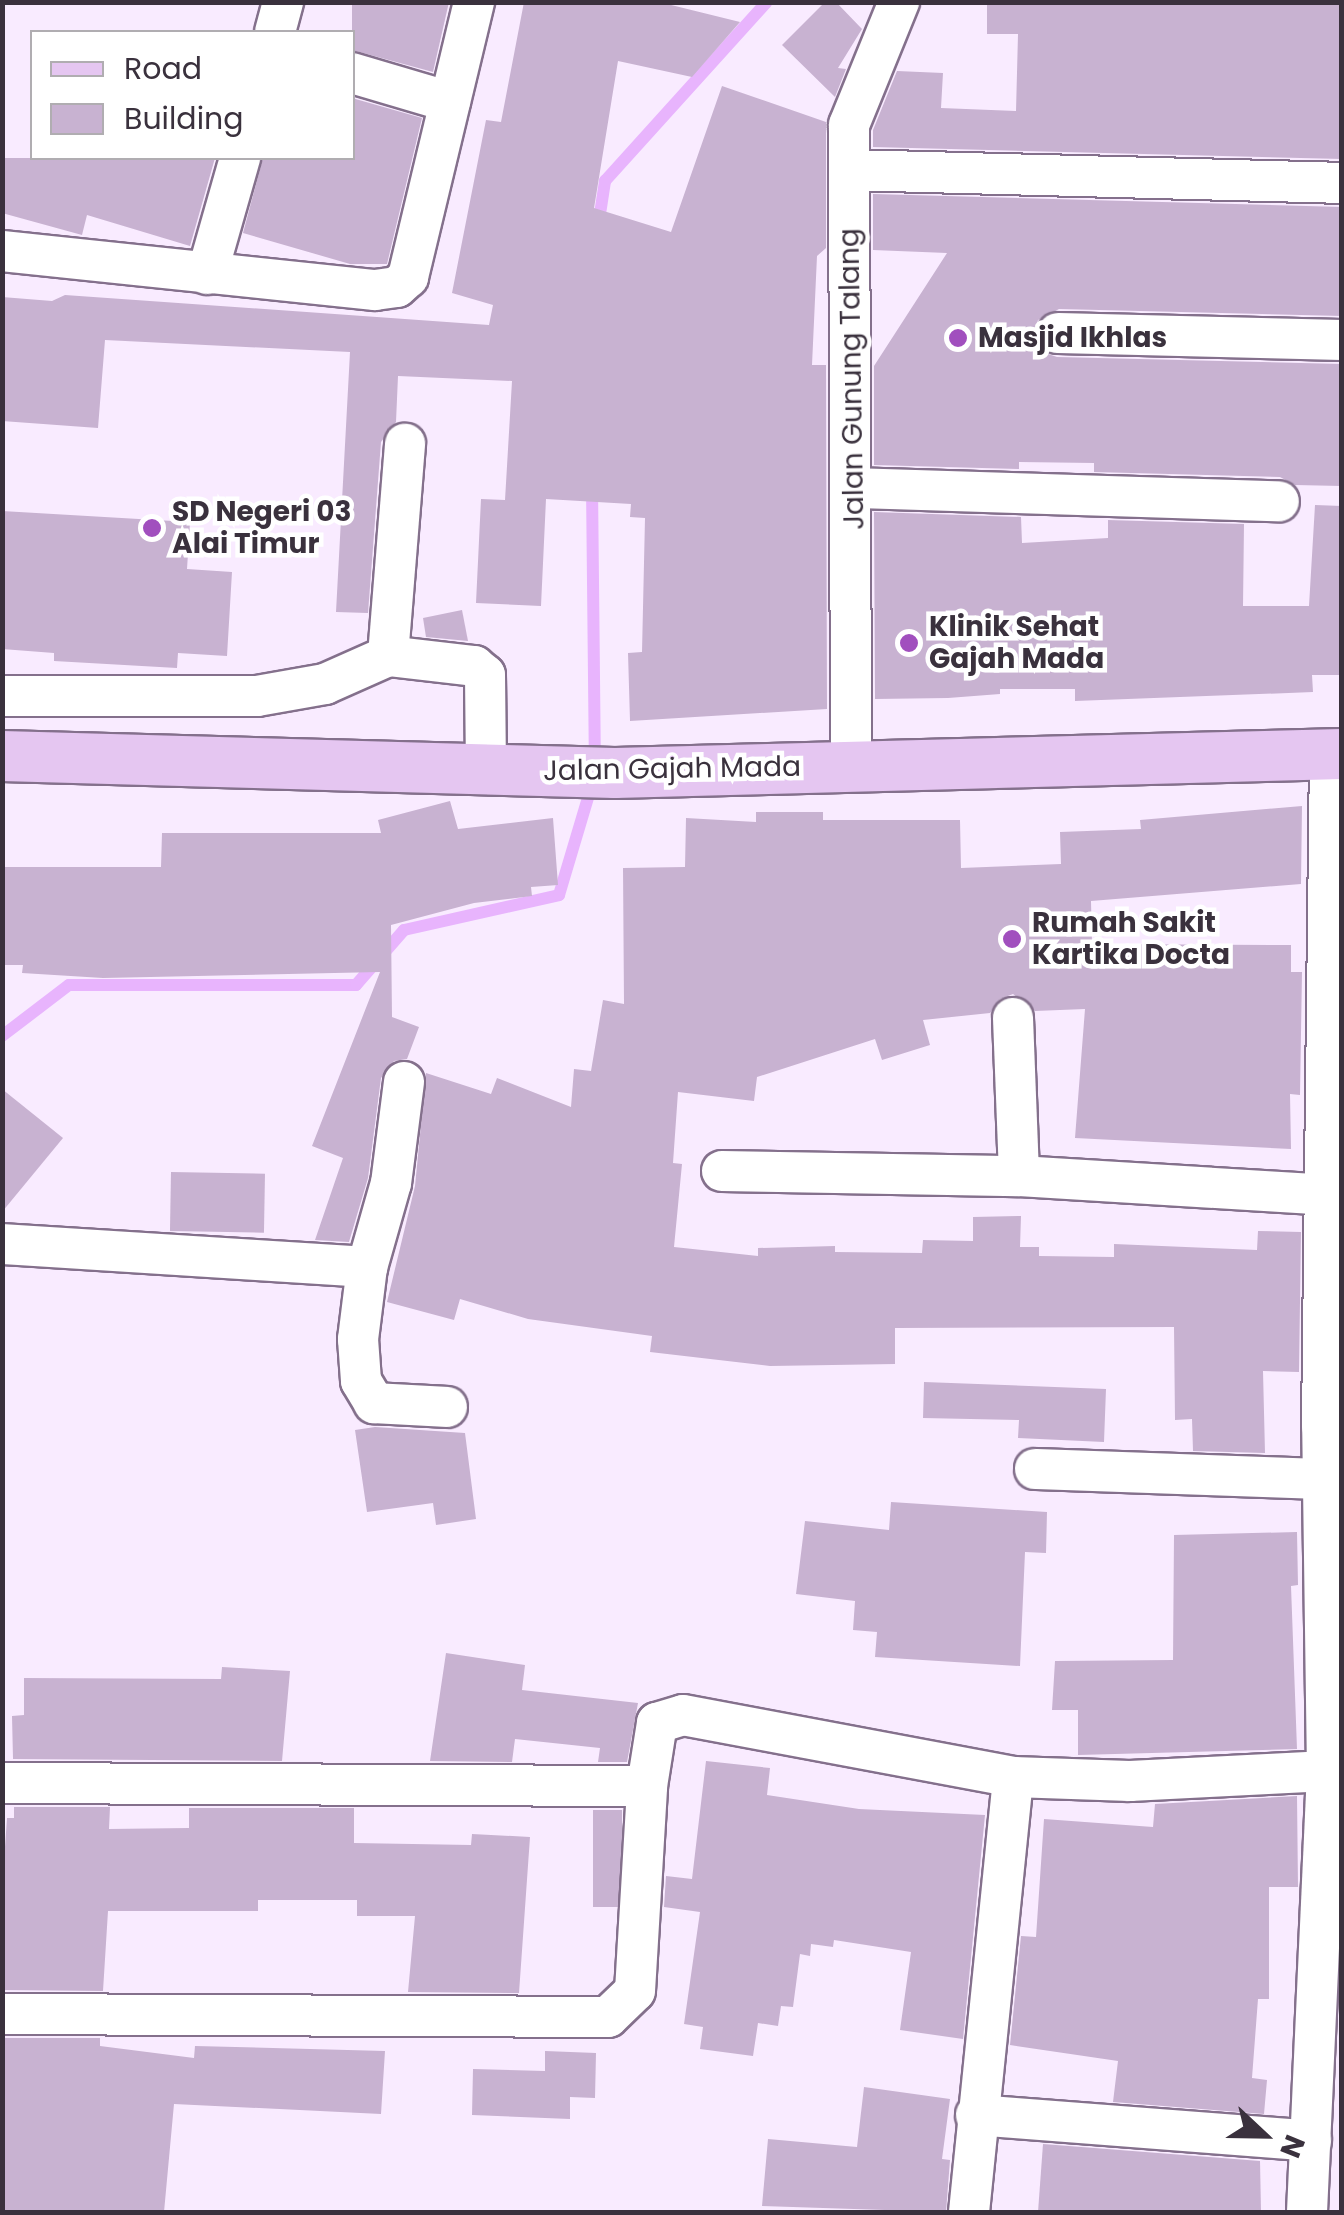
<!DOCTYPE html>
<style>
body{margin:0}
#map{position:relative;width:1344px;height:2215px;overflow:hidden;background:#f9ebff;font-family:Poppins,sans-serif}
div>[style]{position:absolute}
.stream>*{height:12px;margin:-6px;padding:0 6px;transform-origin:6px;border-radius:6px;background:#e8b4fd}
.building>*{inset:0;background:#c8b2d1;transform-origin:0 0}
.roads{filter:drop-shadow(2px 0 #84708c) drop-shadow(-2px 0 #84708c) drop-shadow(0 2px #84708c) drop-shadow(0 -2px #84708c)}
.minor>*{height:40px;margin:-20px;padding:0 20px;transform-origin:20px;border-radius:20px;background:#fff}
.major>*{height:50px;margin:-25px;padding:0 25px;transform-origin:25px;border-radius:25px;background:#e5c6f1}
.dots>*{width:28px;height:28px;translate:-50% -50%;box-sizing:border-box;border:5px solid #fff;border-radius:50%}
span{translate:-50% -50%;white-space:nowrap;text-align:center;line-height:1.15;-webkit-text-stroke:9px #fff;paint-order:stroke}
.poi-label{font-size:28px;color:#3a313d;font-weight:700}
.left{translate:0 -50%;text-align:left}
.street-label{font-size:28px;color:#3a313d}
.frame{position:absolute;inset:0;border:5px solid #3a313d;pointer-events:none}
.legend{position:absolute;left:30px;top:30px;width:325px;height:130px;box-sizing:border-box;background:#fff;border:2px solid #b0adb1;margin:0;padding:12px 18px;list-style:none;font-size:30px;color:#3a313d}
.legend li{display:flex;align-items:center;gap:20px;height:50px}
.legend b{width:50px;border:2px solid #b0adb1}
.north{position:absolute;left:1214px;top:2085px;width:100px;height:100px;-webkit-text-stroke:8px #fff;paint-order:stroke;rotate:112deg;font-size:28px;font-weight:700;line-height:40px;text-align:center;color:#3a313d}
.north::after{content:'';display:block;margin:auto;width:35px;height:45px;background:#3a313d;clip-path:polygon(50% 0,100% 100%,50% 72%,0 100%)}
</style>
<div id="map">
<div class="stream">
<div style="left:598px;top:227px;width:47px;rotate:-81.3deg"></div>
<div style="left:605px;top:181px;width:241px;rotate:-47.9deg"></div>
<div style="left:592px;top:486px;width:275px;rotate:89.4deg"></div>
<div style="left:2px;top:1036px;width:84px;rotate:-37.3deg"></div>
<div style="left:69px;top:985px;width:287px"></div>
<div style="left:356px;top:985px;width:73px;rotate:-48.9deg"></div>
<div style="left:404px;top:930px;width:159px;rotate:-12.7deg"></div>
<div style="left:559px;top:895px;width:119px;rotate:-73.4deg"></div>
</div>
<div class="building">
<div style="clip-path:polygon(352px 2px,449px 2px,433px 72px,352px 50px)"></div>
<div style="clip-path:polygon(524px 2px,659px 2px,740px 22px,692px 77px,618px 61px,594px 208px,671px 232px,722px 86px,826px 122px,826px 248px,817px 256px,812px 365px,826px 365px,827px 709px,630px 721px,628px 653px,642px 652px,645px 518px,630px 517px,631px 504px,546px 499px,541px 606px,476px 603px,481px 499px,505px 500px,512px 381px,398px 376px,396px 422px,381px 442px,368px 613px,336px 612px,350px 352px,105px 340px,98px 428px,2px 421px,2px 297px,52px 301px,65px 295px,489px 325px,493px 305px,452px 293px,486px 120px,501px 122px)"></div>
<div style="clip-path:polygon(825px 2px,836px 2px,862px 29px,838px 68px,846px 69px,835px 97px,782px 45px)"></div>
<div style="clip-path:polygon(987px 2px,1342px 2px,1342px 159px,873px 147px,873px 130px,897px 71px,943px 73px,941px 108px,1016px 111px,1018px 34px,987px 34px)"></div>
<div style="clip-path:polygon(352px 98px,422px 118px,387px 264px,350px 264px,243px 233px,263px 158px,352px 158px)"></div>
<div style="clip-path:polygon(2px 158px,215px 158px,190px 246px,87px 215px,82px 235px,2px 213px)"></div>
<div style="clip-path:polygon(873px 194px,1342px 207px,1342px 316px,1059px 309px,1038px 320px,1034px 333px,1045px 353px,1057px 357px,1342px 364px,1342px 486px,1295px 485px,1280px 477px,1094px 472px,1094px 463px,1019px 462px,1019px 469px,874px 465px,874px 366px,947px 253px,873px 250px)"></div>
<div style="clip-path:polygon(1315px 505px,1342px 506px,1342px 675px,1312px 675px,1313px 692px,1075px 701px,1075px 689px,1000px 689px,1000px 694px,948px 698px,875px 699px,874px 512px,1021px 517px,1022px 543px,1108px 538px,1108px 520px,1244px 524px,1243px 606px,1309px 606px)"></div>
<div style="clip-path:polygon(2px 511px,190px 522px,187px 569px,232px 572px,227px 656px,178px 653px,177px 668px,54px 661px,54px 653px,2px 649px)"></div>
<div style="clip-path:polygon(462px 610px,468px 641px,426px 637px,423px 618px)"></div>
<div style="clip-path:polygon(450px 801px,458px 829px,553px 818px,558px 885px,531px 887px,532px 896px,474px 903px,391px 925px,392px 1017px,419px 1027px,407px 1059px,394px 1061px,381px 1078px,368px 1178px,349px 1242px,315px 1240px,343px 1158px,312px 1146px,380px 972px,103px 978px,22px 973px,23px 965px,2px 965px,2px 867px,161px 867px,162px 833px,381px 833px,378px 820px)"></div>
<div style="clip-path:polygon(1302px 806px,1301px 884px,1091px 901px,1092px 944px,1291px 945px,1291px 972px,1302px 972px,1300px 1095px,1290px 1094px,1291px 1149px,1075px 1138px,1085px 1009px,1035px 1011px,1013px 994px,1000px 999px,990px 1013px,923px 1020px,930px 1045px,882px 1060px,875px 1039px,757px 1077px,754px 1101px,678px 1092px,673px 1163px,682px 1164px,674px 1247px,758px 1256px,758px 1248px,835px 1246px,835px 1252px,922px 1253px,923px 1240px,973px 1241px,973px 1217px,1021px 1216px,1020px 1247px,1039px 1247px,1039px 1256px,1114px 1257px,1114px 1244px,1257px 1250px,1258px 1231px,1301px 1232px,1299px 1372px,1263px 1371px,1265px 1453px,1193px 1451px,1192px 1419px,1175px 1420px,1174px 1327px,895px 1328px,895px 1364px,770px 1366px,650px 1352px,652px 1336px,528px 1319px,460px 1299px,454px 1320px,387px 1302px,415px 1186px,426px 1073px,491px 1094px,497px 1078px,571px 1107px,574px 1069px,591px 1071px,603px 1000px,624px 1004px,623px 868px,685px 867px,686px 818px,756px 822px,756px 812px,823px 812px,823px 820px,960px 820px,961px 868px,1061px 864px,1060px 832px,1141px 829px,1140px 820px)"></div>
<div style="clip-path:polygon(2px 1089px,63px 1138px,2px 1212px)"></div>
<div style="left:171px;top:1172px;width:94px;height:59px;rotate:1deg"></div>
<div style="clip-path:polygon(924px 1382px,1106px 1389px,1104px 1442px,1018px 1438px,1019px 1420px,923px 1418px)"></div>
<div style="clip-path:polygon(375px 1427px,465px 1433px,476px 1519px,436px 1525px,433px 1503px,367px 1512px,355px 1430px)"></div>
<div style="clip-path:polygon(891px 1502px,1047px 1512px,1046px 1553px,1025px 1552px,1020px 1666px,875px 1657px,877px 1632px,853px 1630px,855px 1601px,796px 1594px,805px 1521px,889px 1530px)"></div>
<div style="clip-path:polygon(1297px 1532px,1298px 1585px,1291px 1586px,1297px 1749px,1078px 1755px,1078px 1710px,1052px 1710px,1055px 1661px,1173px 1660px,1174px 1535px)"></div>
<div style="clip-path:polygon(446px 1653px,525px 1665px,522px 1690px,638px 1703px,627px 1762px,598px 1762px,600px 1748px,515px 1739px,512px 1762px,430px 1761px)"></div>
<div style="clip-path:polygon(222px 1667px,290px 1671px,282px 1761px,13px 1759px,12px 1716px,24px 1715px,24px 1678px,221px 1679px)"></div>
<div style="clip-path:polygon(706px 1761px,770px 1768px,767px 1795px,859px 1809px,985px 1815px,963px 2039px,900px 2030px,911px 1952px,834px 1940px,833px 1947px,811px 1944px,810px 1956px,800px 1954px,793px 2007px,781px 2006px,778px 2026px,758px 2023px,753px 2056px,700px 2049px,703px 2027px,684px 2024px,700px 1912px,664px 1907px,666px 1876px,692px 1879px)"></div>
<div style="clip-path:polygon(1297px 1796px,1298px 1887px,1269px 1887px,1269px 1999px,1258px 1999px,1252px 2078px,1267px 2080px,1264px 2114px,1113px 2102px,1118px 2061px,1010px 2045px,1021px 1936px,1036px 1937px,1044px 1819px,1153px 1827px,1155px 1804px)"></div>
<div style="clip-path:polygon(14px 1807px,110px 1807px,109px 1829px,189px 1828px,189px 1808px,354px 1808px,354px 1843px,471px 1845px,472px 1834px,530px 1837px,519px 1993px,408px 1992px,415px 1916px,357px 1916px,357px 1900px,258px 1900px,258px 1911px,108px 1911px,103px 1991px,2px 1990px,2px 1889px,7px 1818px,14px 1818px)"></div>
<div style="left:593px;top:1810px;width:29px;height:97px"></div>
<div style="clip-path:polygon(2px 2038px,100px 2038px,100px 2046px,194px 2058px,195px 2046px,385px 2051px,381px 2114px,174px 2104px,164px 2212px,2px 2212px)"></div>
<div style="clip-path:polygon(545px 2051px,596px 2053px,595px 2098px,570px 2097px,570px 2119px,472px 2115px,473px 2069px,545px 2071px)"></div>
<div style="clip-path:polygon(864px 2087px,950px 2099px,942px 2159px,950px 2160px,946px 2212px,762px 2206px,768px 2139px,857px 2147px)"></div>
<div style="clip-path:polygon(1043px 2144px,1260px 2161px,1261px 2212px,1038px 2212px)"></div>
</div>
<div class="roads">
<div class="minor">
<div style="left:275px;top:32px;width:31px;rotate:-75deg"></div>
<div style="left:352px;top:73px;width:102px;rotate:16.5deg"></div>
<div style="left:849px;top:170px;width:493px;rotate:1.5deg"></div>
<div style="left:2px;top:251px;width:375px;rotate:6deg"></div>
<div style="left:375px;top:290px;width:22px;rotate:-8deg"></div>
<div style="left:397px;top:287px;width:15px;rotate:-42deg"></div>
<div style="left:408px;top:277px;width:283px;rotate:-76.5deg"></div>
<div style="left:207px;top:274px;width:121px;rotate:-74.1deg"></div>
<div style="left:1058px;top:333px;width:284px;rotate:1.4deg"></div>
<div style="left:855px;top:488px;width:424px;rotate:1.8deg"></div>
<div style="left:388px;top:656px;width:87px;rotate:6.6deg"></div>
<div style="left:474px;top:666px;width:14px;rotate:39deg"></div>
<div style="left:485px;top:675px;width:94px;rotate:89.4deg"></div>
<div style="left:2px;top:696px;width:255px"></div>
<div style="left:257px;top:696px;width:69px;rotate:-10deg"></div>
<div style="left:325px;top:684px;width:69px;rotate:-24deg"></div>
<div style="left:388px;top:656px;width:213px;rotate:-85.4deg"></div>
<div style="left:851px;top:767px;width:642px;rotate:-90.18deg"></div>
<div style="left:849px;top:125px;width:133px;rotate:-67.9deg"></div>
<div style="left:1013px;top:1018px;width:158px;rotate:87.8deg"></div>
<div style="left:404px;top:1082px;width:102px;rotate:97.3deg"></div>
<div style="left:391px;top:1183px;width:87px;rotate:105.9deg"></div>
<div style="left:367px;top:1267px;width:73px;rotate:97.1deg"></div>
<div style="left:358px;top:1339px;width:42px;rotate:85.9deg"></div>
<div style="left:361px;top:1381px;width:26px;rotate:59deg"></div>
<div style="left:374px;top:1403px;width:73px;rotate:3.1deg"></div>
<div style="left:722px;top:1171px;width:297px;rotate:1deg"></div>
<div style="left:1019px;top:1176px;width:324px;rotate:3.5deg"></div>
<div style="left:2px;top:1244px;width:366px;rotate:3.6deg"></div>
<div style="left:1035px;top:1469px;width:287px;rotate:2deg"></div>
<div style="left:2px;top:1783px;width:645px;rotate:0.27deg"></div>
<div style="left:647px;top:1786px;width:64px;rotate:-81deg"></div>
<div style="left:657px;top:1723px;width:27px;rotate:-17deg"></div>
<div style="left:683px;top:1715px;width:336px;rotate:10.6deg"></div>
<div style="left:1013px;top:1777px;width:117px;rotate:2deg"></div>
<div style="left:1130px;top:1781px;width:197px;rotate:-2.9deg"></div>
<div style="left:2px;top:2014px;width:606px;rotate:0.28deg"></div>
<div style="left:608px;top:2017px;width:37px;rotate:-44deg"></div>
<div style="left:635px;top:1991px;width:205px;rotate:-86.6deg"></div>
<div style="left:976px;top:2115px;width:336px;rotate:4.4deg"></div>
<div style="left:969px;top:2212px;width:437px;rotate:-84.2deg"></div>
<div style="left:1307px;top:2212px;width:441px;rotate:-87.4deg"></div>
<div style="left:1327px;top:1771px;width:344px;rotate:-90.8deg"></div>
<div style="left:1322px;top:1427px;width:673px;rotate:-89.32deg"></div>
</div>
<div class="major">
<div style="left:2px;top:756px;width:613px;rotate:1.59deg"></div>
<div style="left:615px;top:773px;width:727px;rotate:-1.5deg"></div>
</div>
</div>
<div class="dots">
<div style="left:958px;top:338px;background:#a14fbe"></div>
<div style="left:152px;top:528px;background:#a14fbe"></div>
<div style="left:909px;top:643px;background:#a14fbe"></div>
<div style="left:1012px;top:939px;background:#a14fbe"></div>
</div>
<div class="poi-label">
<span class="left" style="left:978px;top:338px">Masjid Ikhlas</span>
<span class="left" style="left:172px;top:528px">SD Negeri 03<br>Alai Timur</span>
<span class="left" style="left:929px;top:643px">Klinik Sehat<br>Gajah Mada</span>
<span class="left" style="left:1032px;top:939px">Rumah Sakit<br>Kartika Docta</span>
</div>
<div class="street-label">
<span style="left:852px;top:379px;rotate:-91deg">Jalan Gunung Talang</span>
<span style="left:672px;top:769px;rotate:-1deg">Jalan Gajah Mada</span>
</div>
<div class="frame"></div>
<ul class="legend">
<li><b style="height:12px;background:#e5c6f1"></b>Road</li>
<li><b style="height:28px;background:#c8b2d1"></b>Building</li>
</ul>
<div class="north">N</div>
</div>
